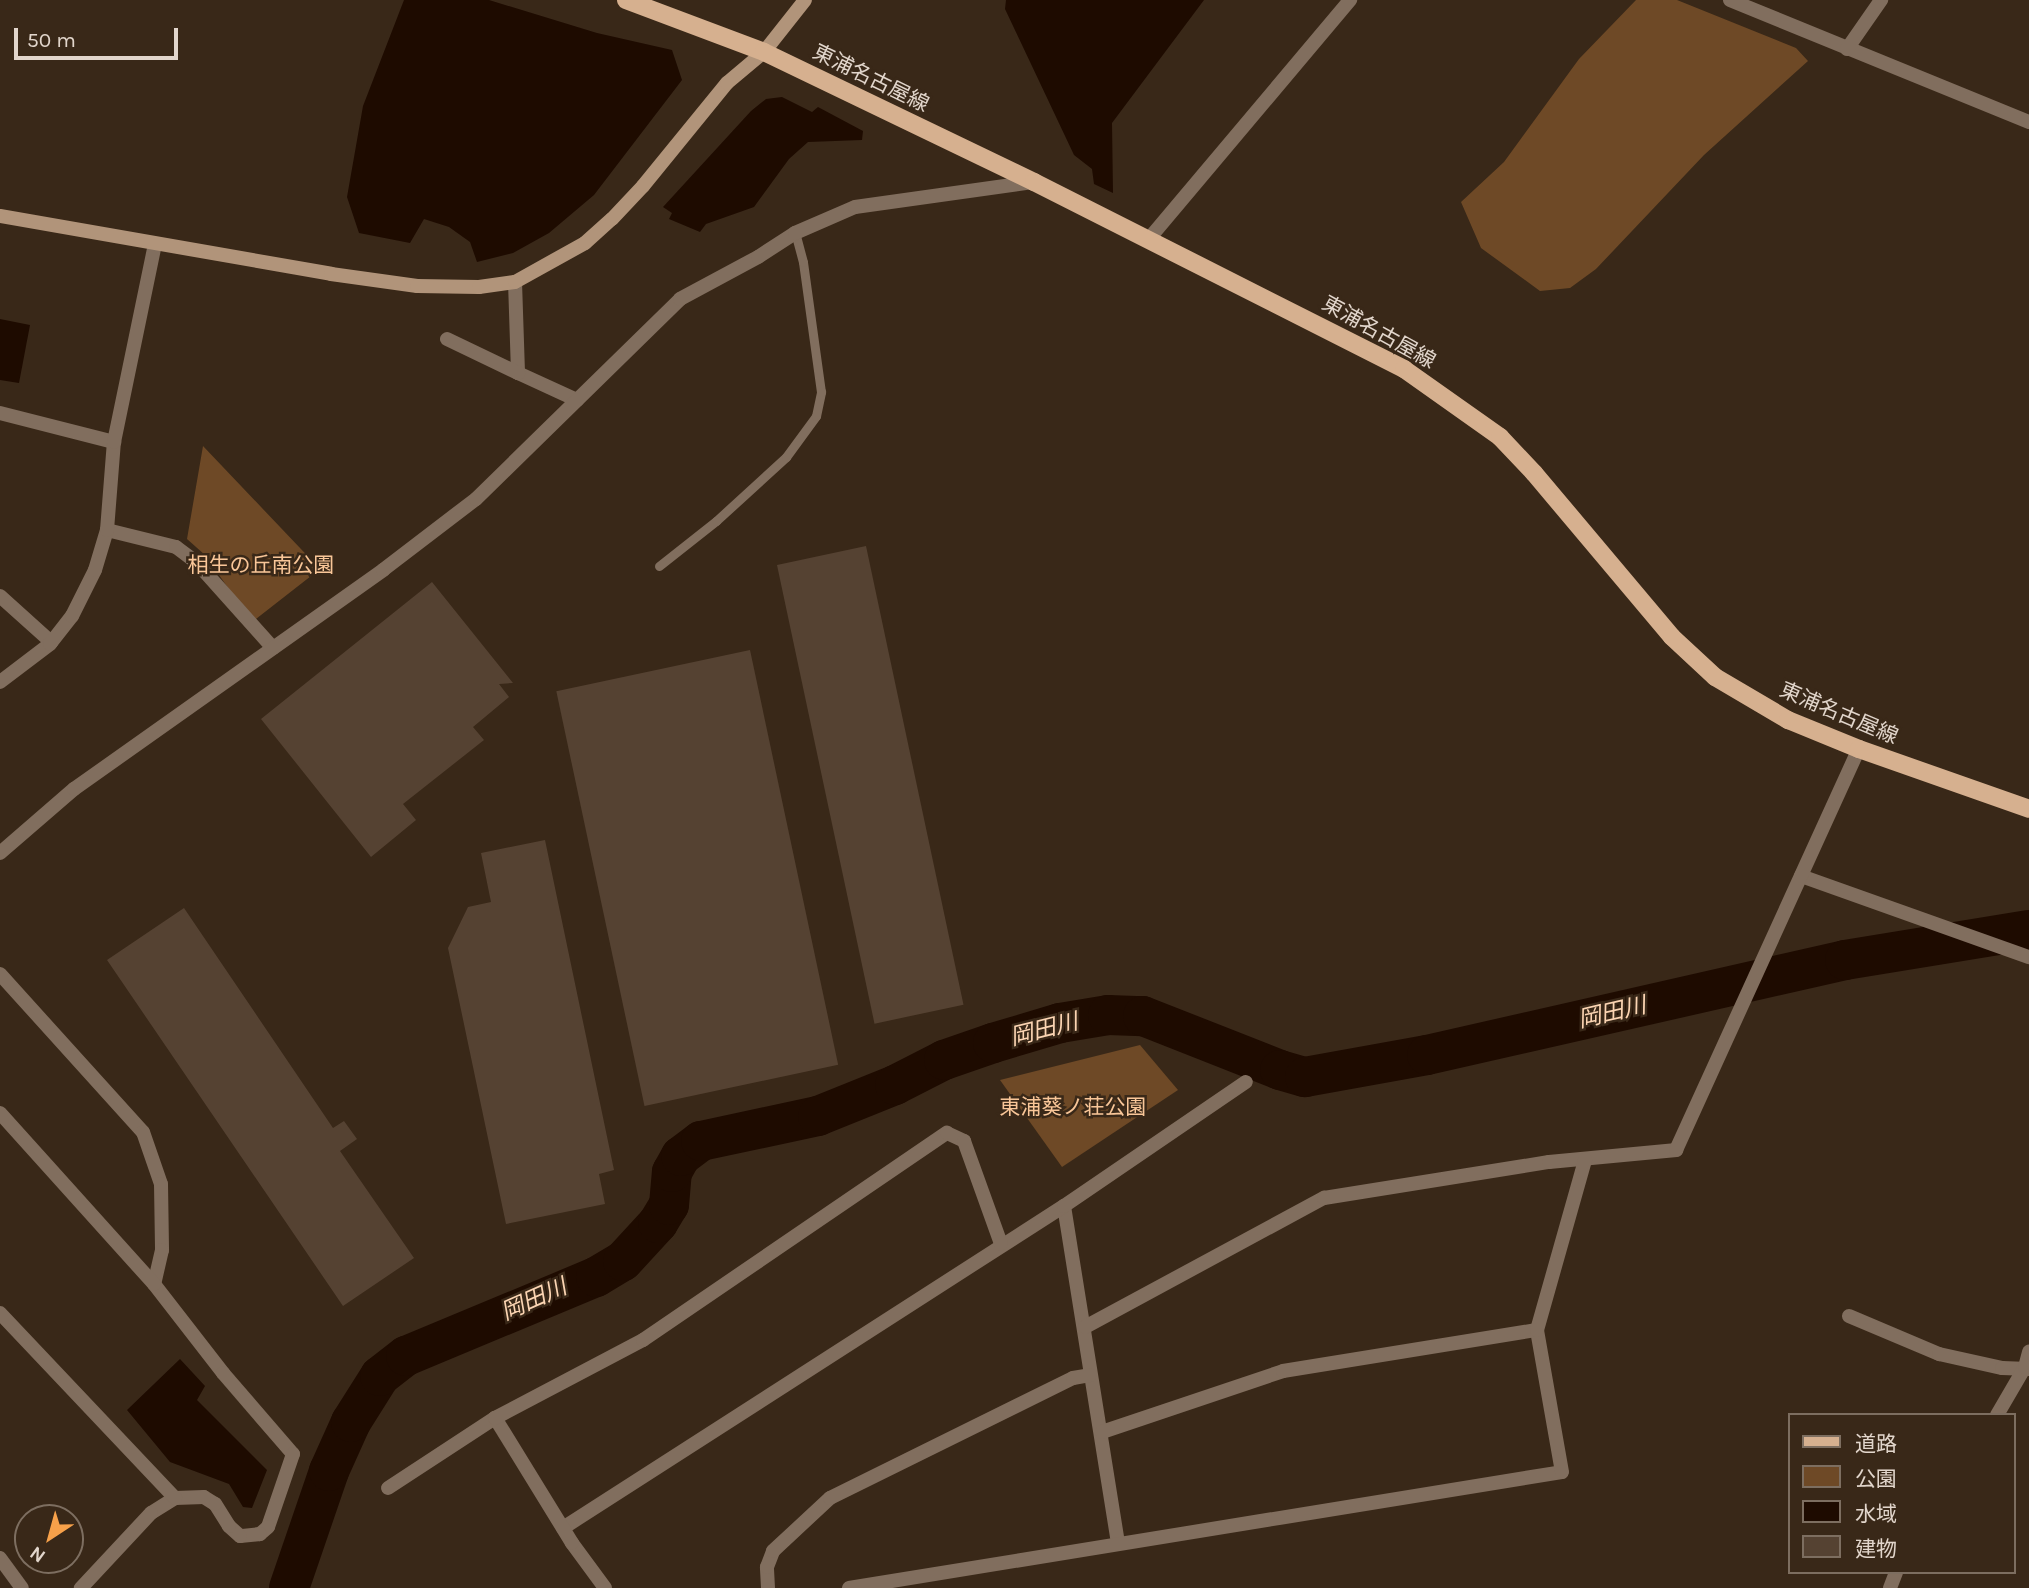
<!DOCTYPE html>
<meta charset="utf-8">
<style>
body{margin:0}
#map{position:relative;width:2029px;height:1588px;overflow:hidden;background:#392818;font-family:Karla,"Noto Sans JP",sans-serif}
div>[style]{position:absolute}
.green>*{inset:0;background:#6e4926}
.water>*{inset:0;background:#1e0b00}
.river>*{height:40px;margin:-20px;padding:0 20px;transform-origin:20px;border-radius:20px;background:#1e0b00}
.building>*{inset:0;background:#554232;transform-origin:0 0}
.lane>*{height:9px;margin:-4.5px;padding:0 4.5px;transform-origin:4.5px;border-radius:4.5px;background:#816e5e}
.street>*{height:14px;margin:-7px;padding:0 7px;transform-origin:7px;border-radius:7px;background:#816e5e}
.secondary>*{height:14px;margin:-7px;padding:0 7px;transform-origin:7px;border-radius:7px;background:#b1947a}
.primary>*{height:18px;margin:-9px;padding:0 9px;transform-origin:9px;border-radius:9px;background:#d6b08f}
span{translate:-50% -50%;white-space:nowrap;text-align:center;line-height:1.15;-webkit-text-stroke:5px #392818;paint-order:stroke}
.street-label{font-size:21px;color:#e2d6cc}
.park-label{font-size:21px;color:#f9c698}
.water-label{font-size:23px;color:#fcd5b3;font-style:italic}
.legend{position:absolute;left:1788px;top:1413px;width:228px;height:161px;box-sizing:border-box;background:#392818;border:2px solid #7d6e60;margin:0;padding:9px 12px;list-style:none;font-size:21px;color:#e2d6cc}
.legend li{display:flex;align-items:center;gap:14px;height:35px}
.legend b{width:35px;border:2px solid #7d6e60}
.north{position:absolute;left:14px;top:1504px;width:70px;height:70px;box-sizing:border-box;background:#392818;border:2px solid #7d6e60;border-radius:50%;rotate:216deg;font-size:19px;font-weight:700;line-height:28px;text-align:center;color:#e2d6cc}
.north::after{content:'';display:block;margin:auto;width:24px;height:32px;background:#f7a14a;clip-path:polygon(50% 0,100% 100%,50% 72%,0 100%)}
.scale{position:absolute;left:14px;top:28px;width:164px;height:32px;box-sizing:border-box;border:4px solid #e2d6cc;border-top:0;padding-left:9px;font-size:21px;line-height:24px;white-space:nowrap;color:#e2d6cc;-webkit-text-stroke:5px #392818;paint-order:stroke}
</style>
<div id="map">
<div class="green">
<div style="clip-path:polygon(1636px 0,1677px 0,1796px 48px,1808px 61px,1704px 155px,1596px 269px,1570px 288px,1540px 291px,1481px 248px,1461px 202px,1504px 162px,1579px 59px)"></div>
<div style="clip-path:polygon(203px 446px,320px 569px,252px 622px,205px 555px,187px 539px)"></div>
<div style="clip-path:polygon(1140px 1045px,1178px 1090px,1062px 1167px,1000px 1080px)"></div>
</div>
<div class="water">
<div style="clip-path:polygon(404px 0,489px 0,597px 33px,672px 50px,682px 80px,594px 195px,549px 233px,513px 253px,477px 262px,470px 242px,449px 227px,424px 219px,410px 243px,359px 233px,347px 197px,363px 106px)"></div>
<div style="clip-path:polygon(1006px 0,1204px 0,1112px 123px,1113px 193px,1094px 184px,1092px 169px,1074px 155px,1005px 9px)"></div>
<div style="clip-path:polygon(782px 97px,812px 112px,818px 107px,863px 131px,862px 140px,808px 142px,789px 159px,754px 207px,706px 224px,700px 232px,669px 219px,672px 213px,663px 207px,751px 111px,766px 99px)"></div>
<div style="clip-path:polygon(0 319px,30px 325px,19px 383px,0 380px)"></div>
<div style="clip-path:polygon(180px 1359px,205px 1386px,197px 1400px,267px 1470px,252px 1508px,243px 1507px,229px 1484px,170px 1462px,127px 1410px)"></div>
</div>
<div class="river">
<div style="left:289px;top:1588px;width:124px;rotate:-71.1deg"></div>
<div style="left:329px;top:1471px;width:54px;rotate:-65.8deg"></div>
<div style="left:351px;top:1422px;width:54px;rotate:-57.8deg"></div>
<div style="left:380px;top:1376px;width:33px;rotate:-38deg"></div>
<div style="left:406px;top:1356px;width:206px;rotate:-22.6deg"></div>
<div style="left:596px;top:1277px;width:31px;rotate:-31deg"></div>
<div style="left:623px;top:1261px;width:52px;rotate:-47.4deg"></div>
<div style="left:658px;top:1223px;width:21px;rotate:-59deg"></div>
<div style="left:669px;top:1205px;width:33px;rotate:-85deg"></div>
<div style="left:672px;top:1172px;width:18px;rotate:-61deg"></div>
<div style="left:681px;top:1156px;width:25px;rotate:-37deg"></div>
<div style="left:701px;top:1141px;width:120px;rotate:-12.1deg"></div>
<div style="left:818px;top:1116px;width:83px;rotate:-21.9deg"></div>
<div style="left:895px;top:1085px;width:55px;rotate:-27deg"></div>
<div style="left:944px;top:1060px;width:52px;rotate:-19.1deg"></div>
<div style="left:993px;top:1043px;width:70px;rotate:-16.6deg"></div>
<div style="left:1060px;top:1023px;width:49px;rotate:-9.5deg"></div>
<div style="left:1108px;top:1015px;width:35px;rotate:2deg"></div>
<div style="left:1143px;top:1016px;width:147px;rotate:21.5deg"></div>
<div style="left:1280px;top:1070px;width:26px;rotate:16deg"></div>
<div style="left:1305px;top:1077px;width:124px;rotate:-10.2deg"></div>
<div style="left:1427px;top:1055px;width:429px;rotate:-12.8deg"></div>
<div style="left:1845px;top:960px;width:186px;rotate:-9.3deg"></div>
</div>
<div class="building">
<div style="left:866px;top:546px;width:469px;height:91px;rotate:78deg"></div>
<div style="clip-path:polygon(432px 582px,513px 683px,499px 684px,509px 697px,473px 727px,484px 740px,403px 804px,416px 820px,371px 857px,261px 719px)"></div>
<div style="left:750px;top:650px;width:424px;height:198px;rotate:78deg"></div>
<div style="clip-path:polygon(545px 840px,614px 1170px,599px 1174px,605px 1204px,506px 1224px,448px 948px,468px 907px,491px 902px,481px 853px)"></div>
<div style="clip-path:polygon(184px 908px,333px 1128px,344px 1121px,357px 1139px,340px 1151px,414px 1258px,343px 1306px,107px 960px)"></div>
</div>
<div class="lane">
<div style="left:659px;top:566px;width:73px;rotate:-38.3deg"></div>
<div style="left:716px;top:521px;width:95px;rotate:-42.4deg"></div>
<div style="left:786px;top:457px;width:51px;rotate:-53.8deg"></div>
<div style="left:816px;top:416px;width:25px;rotate:-78deg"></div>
<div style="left:821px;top:392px;width:131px;rotate:-97.9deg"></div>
<div style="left:803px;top:262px;width:30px;rotate:-105deg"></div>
</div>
<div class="street">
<div style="left:1730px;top:0;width:323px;rotate:22.2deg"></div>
<div style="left:1847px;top:49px;width:60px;rotate:-55.2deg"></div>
<div style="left:1148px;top:240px;width:314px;rotate:-49.9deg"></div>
<div style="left:515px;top:282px;width:91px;rotate:88.1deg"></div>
<div style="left:518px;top:373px;width:65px;rotate:24.6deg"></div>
<div style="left:447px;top:339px;width:79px;rotate:25.6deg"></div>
<div style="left:0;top:413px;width:118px;rotate:14.3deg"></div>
<div style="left:107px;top:530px;width:71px;rotate:13.8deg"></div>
<div style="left:176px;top:547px;width:26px;rotate:37deg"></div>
<div style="left:197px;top:563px;width:114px;rotate:48.2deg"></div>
<div style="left:0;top:596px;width:69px;rotate:42deg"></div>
<div style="left:0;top:682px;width:63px;rotate:-37.2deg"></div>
<div style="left:50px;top:644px;width:36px;rotate:-52deg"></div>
<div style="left:72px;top:616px;width:51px;rotate:-63.4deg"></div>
<div style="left:95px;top:570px;width:42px;rotate:-73.3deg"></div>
<div style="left:107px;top:530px;width:88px;rotate:-85.5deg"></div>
<div style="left:114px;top:442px;width:202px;rotate:-78.3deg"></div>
<div style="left:0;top:853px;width:98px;rotate:-40.9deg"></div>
<div style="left:74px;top:789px;width:379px;rotate:-35.3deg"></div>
<div style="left:383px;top:570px;width:117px;rotate:-37.4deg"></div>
<div style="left:476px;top:499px;width:286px;rotate:-44.4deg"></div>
<div style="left:680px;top:299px;width:89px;rotate:-28.3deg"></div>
<div style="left:758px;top:257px;width:44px;rotate:-33deg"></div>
<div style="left:795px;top:233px;width:65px;rotate:-23.4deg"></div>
<div style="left:855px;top:207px;width:181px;rotate:-8deg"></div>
<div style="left:1801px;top:876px;width:242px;rotate:19.6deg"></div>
<div style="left:0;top:974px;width:213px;rotate:47.9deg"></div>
<div style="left:143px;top:1132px;width:55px;rotate:70.9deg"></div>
<div style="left:161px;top:1184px;width:66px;rotate:89.1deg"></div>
<div style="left:162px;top:1250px;width:35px;rotate:103deg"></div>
<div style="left:154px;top:1284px;width:113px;rotate:52.2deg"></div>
<div style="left:223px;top:1373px;width:107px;rotate:49.2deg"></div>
<div style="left:293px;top:1454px;width:77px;rotate:108.9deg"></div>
<div style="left:268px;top:1527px;width:11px;rotate:139deg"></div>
<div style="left:260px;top:1534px;width:20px;rotate:174deg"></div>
<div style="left:240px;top:1536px;width:15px;rotate:-138deg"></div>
<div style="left:229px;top:1526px;width:26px;rotate:-122deg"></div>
<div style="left:215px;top:1504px;width:13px;rotate:-148deg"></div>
<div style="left:204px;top:1497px;width:29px;rotate:178deg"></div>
<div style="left:175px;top:1498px;width:28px;rotate:148deg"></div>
<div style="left:151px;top:1513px;width:103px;rotate:133deg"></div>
<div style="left:0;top:1113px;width:230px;rotate:48deg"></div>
<div style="left:1064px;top:1206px;width:342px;rotate:80.9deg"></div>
<div style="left:0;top:1313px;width:255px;rotate:46.6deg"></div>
<div style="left:1849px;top:1316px;width:98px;rotate:22.9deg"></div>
<div style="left:1939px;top:1354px;width:65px;rotate:12.5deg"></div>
<div style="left:2002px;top:1368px;width:27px;rotate:2deg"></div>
<div style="left:1085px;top:1327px;width:272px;rotate:-28.4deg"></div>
<div style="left:1324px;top:1198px;width:228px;rotate:-9.1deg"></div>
<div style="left:1549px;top:1162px;width:128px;rotate:-5.4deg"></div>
<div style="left:1676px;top:1150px;width:441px;rotate:-65.5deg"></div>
<div style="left:1997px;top:1415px;width:56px;rotate:-59.7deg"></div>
<div style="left:2025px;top:1367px;width:16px;rotate:-75deg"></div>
<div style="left:1102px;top:1432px;width:191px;rotate:-18.6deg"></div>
<div style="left:1283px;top:1371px;width:257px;rotate:-9.2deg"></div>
<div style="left:388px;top:1488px;width:128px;rotate:-33.2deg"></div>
<div style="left:563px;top:1528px;width:596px;rotate:-32.73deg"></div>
<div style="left:1064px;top:1206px;width:220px;rotate:-34.3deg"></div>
<div style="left:0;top:1558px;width:37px;rotate:54deg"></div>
<div style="left:605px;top:1588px;width:56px;rotate:-126.3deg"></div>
<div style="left:572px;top:1543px;width:147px;rotate:-121.6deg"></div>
<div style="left:495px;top:1418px;width:167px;rotate:-27.8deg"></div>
<div style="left:643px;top:1340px;width:368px;rotate:-34.3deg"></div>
<div style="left:947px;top:1133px;width:19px;rotate:25deg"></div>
<div style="left:964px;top:1141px;width:109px;rotate:70.2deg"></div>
<div style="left:768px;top:1588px;width:21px;rotate:-93deg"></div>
<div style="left:767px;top:1567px;width:17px;rotate:-69deg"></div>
<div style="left:773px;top:1551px;width:78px;rotate:-42.9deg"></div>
<div style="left:830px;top:1498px;width:271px;rotate:-26.3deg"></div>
<div style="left:1073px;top:1378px;width:17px;rotate:-10deg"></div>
<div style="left:849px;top:1588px;width:722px;rotate:-9.24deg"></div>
<div style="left:1562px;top:1472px;width:144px;rotate:-100deg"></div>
<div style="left:1537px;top:1330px;width:177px;rotate:-74.2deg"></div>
<div style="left:1890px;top:1588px;width:17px;rotate:-69deg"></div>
</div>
<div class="secondary">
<div style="left:0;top:216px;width:336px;rotate:9.9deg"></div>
<div style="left:331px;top:274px;width:87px;rotate:7.9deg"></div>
<div style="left:417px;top:286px;width:62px;rotate:0.9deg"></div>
<div style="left:479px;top:287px;width:36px;rotate:-8deg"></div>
<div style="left:515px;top:282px;width:80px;rotate:-29.1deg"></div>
<div style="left:585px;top:243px;width:36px;rotate:-42deg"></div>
<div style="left:612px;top:219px;width:45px;rotate:-46.8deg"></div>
<div style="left:643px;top:186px;width:133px;rotate:-50.8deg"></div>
<div style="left:727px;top:83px;width:48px;rotate:-40deg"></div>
<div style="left:764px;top:52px;width:66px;rotate:-51.7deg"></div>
</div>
<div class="primary">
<div style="left:626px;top:0;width:147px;rotate:20.6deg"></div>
<div style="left:764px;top:52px;width:300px;rotate:25.7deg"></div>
<div style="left:1034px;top:182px;width:415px;rotate:26.8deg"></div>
<div style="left:1404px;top:369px;width:118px;rotate:35.3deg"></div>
<div style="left:1500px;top:437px;width:50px;rotate:46.6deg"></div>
<div style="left:1534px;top:473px;width:214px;rotate:49.9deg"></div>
<div style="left:1672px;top:637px;width:59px;rotate:42.9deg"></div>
<div style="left:1715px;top:677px;width:85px;rotate:30.5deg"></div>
<div style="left:1788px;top:720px;width:77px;rotate:22.2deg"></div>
<div style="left:1859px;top:749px;width:180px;rotate:19.4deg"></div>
</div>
<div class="street-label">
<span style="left:871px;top:78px;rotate:26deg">東浦名古屋線</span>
<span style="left:1379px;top:332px;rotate:29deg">東浦名古屋線</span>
<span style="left:1839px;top:713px;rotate:23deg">東浦名古屋線</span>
</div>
<div class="park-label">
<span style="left:261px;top:565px">相生の丘南公園</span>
<span style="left:1073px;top:1107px">東浦葵ノ荘公園</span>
</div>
<div class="water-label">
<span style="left:1612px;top:1013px;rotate:-13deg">岡田川</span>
<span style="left:1044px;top:1030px;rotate:-14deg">岡田川</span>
<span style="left:534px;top:1300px;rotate:-24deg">岡田川</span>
</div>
<ul class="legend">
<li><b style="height:9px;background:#d6b08f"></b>道路</li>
<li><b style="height:19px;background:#6e4926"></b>公園</li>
<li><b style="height:19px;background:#1e0b00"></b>水域</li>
<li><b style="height:19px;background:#554232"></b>建物</li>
</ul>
<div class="north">N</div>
<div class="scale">50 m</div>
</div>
